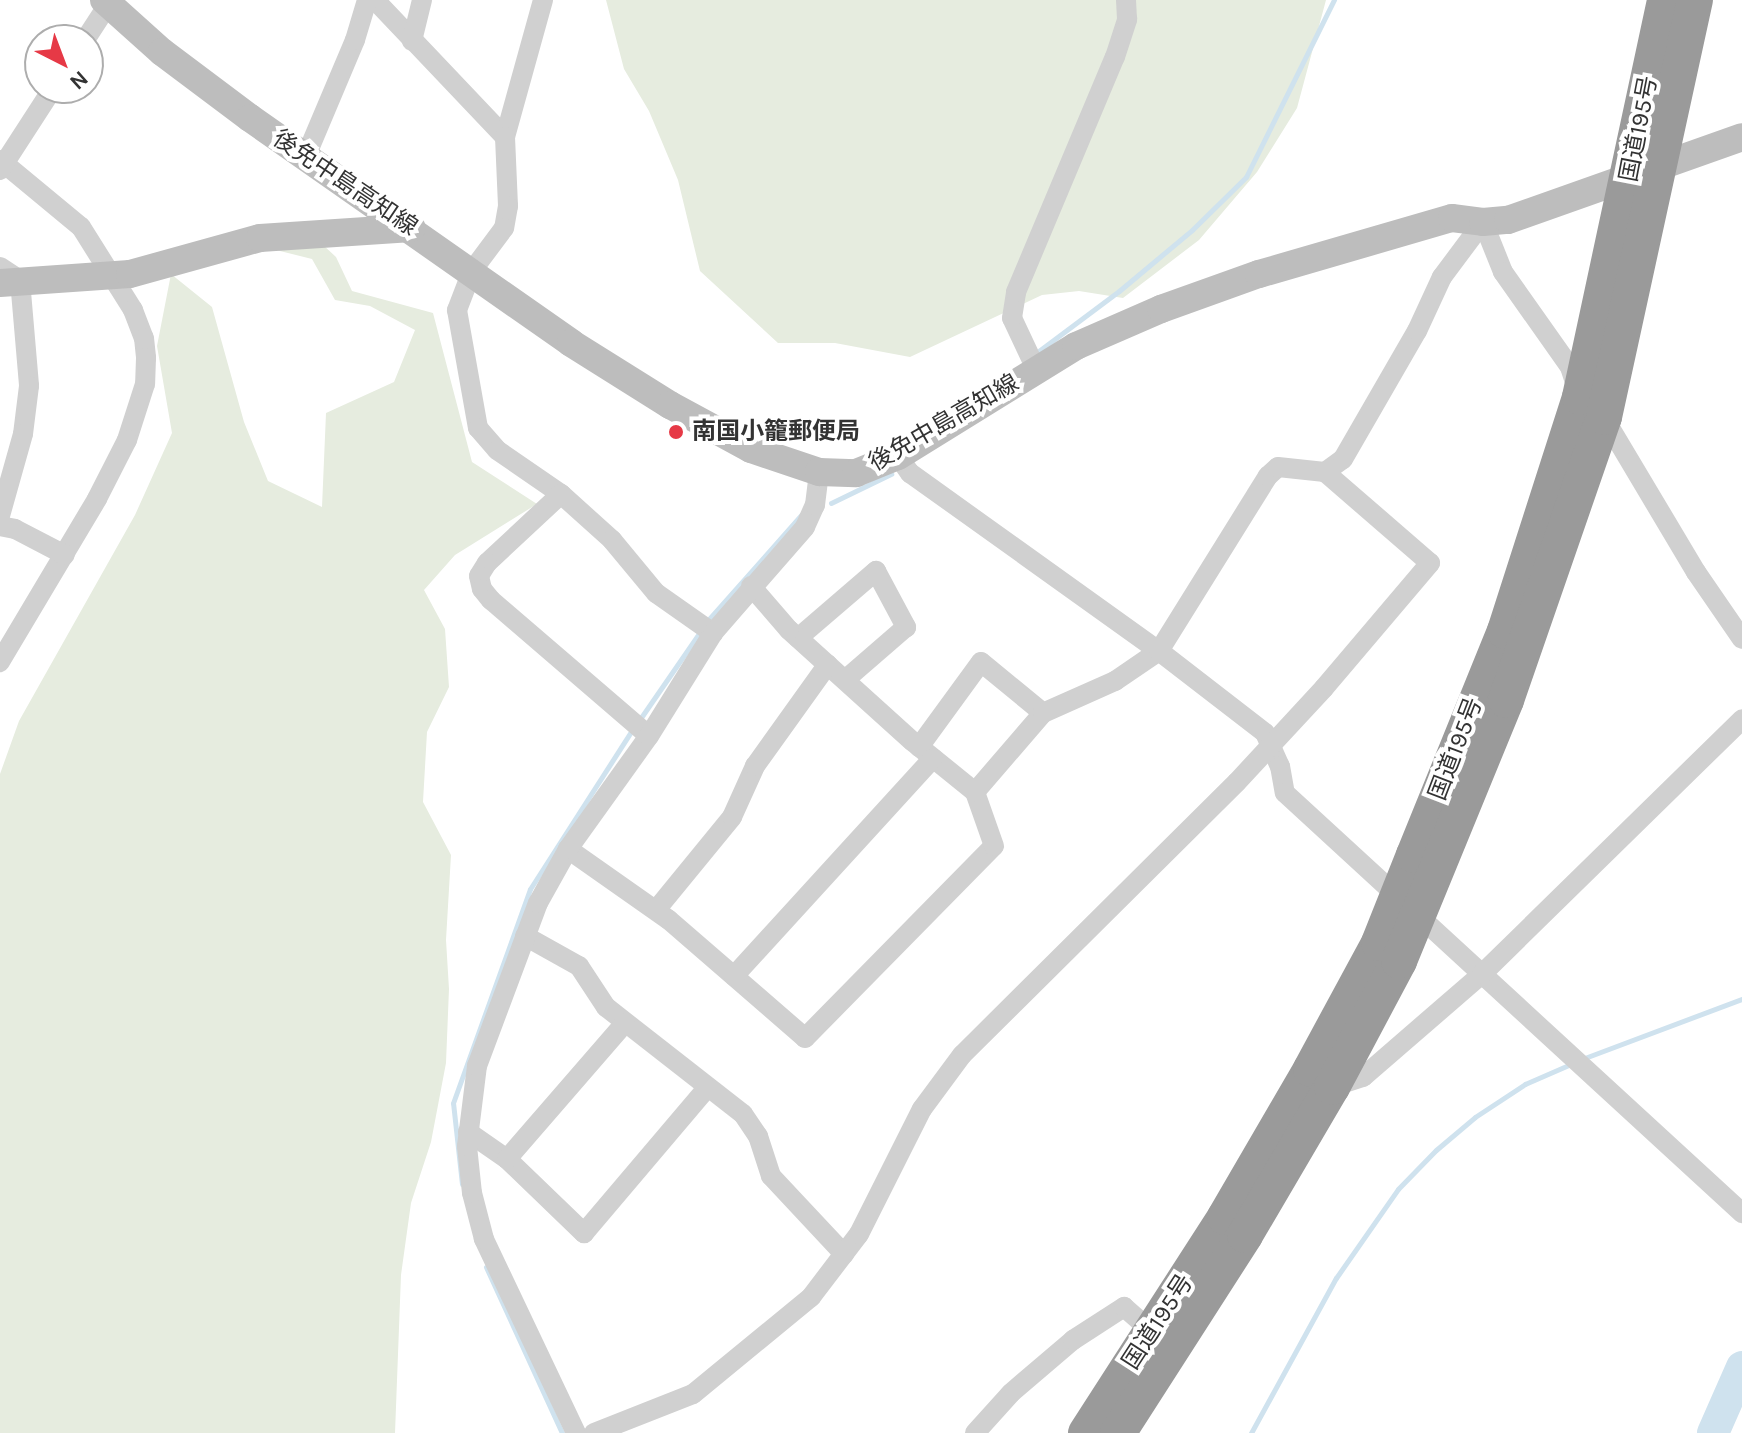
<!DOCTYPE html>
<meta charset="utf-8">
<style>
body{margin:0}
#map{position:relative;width:1742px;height:1433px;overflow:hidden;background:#fff;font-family:Karla,"Noto Sans JP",sans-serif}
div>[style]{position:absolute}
.green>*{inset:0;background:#e6ecdf}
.stream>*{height:5px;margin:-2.5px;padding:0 2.5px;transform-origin:2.5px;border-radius:2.5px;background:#cfe2ee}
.river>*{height:32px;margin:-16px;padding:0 16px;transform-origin:16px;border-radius:16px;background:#cfe2ee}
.street>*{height:20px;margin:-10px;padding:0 10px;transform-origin:10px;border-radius:10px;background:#d0d0d0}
.secondary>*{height:28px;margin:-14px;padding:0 14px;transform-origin:14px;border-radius:14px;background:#bdbdbd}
.highway>*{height:36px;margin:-18px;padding:0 18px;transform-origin:18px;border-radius:18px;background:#9a9a9a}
.dots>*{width:22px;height:22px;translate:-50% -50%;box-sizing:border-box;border:4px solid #fff;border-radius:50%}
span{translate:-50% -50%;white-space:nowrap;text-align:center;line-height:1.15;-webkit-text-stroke:8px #fff;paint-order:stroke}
.street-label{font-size:24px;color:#333}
.poi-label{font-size:24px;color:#333;font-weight:700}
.left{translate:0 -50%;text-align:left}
.north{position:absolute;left:24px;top:24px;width:80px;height:80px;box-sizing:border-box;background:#fff;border:2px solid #adadad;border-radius:50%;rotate:138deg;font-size:22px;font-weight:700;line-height:32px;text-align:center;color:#333}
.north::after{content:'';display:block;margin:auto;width:28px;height:36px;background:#e63946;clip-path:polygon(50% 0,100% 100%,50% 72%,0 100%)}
</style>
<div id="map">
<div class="green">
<div style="clip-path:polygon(606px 0,1326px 0,1297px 108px,1257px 172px,1199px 240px,1123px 298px,1079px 291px,1042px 295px,910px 357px,835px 343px,778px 343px,700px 271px,678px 180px,649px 111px,624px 69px)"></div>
<div style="clip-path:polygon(322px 244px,336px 257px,352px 291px,433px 313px,472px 462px,537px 504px,455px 555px,424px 590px,445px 629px,449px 687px,427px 732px,423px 802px,451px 855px,446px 940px,449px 989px,446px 1063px,431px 1142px,411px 1203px,401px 1275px,395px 1433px,0 1433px,0 774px,19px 721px,135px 515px,172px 433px,157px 346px,171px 274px,212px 307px,244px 422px,268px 481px,322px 507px,326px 413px,394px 382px,415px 330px,370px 306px,335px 300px,312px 259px,256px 245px)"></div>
</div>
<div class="stream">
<div style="left:1036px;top:353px;width:104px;rotate:-36.8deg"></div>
<div style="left:1119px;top:291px;width:95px;rotate:-39.9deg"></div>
<div style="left:1192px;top:230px;width:76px;rotate:-44.5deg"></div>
<div style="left:1246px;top:177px;width:198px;rotate:-63.6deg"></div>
<div style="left:831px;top:503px;width:67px;rotate:-25.8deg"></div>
<div style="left:709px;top:619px;width:139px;rotate:-48.5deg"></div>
<div style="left:640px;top:719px;width:102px;rotate:-55.4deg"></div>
<div style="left:1582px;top:1059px;width:171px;rotate:-20.6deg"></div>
<div style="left:462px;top:1184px;width:81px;rotate:-96.3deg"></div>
<div style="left:453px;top:1103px;width:227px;rotate:-70.2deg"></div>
<div style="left:530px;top:889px;width:189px;rotate:-57.3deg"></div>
<div style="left:486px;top:1267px;width:183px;rotate:65.4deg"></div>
<div style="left:1251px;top:1433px;width:177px;rotate:-61.3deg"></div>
<div style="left:1336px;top:1278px;width:108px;rotate:-55.1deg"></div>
<div style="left:1398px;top:1189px;width:54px;rotate:-45.7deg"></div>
<div style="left:1436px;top:1150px;width:51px;rotate:-40.2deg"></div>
<div style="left:1475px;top:1117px;width:60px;rotate:-33.4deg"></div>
<div style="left:1525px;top:1084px;width:52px;rotate:-23.6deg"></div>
</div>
<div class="river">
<div style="left:1713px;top:1433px;width:72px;rotate:-66.3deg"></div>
</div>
<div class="street">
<div style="left:375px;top:0;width:189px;rotate:46.5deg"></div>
<div style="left:543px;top:0;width:142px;rotate:105.5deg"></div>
<div style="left:505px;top:137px;width:69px;rotate:87.5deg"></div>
<div style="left:508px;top:206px;width:22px;rotate:100deg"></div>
<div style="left:504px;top:228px;width:54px;rotate:126.7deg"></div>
<div style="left:472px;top:271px;width:42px;rotate:111deg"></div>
<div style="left:457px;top:310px;width:120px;rotate:79.9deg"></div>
<div style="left:478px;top:428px;width:29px;rotate:49deg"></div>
<div style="left:497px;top:450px;width:78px;rotate:34.5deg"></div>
<div style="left:561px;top:494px;width:69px;rotate:42deg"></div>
<div style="left:612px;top:540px;width:69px;rotate:50.3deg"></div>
<div style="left:656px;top:593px;width:70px;rotate:35.1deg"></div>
<div style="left:85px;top:40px;width:48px;rotate:-57deg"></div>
<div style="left:412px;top:41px;width:42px;rotate:-76.3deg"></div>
<div style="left:306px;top:156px;width:126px;rotate:-67.1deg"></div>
<div style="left:355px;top:40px;width:42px;rotate:-73.3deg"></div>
<div style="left:0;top:160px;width:105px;rotate:39.6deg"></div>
<div style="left:81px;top:227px;width:98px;rotate:57.9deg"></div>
<div style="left:133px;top:310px;width:30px;rotate:69deg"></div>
<div style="left:144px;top:338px;width:20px;rotate:84deg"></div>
<div style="left:146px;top:358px;width:26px;rotate:92deg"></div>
<div style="left:145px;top:384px;width:59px;rotate:107.8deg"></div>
<div style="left:127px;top:440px;width:66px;rotate:117deg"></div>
<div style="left:97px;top:499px;width:190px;rotate:120.8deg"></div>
<div style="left:0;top:170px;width:98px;rotate:-57.1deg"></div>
<div style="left:1483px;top:222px;width:54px;rotate:68.2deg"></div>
<div style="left:1503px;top:272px;width:116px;rotate:54.8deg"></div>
<div style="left:1570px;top:367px;width:26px;rotate:72deg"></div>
<div style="left:0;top:267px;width:24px;rotate:33deg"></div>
<div style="left:20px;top:280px;width:106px;rotate:85.1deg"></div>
<div style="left:29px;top:386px;width:48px;rotate:97.1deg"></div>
<div style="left:23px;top:434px;width:85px;rotate:105.7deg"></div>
<div style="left:1036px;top:369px;width:56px;rotate:-115.2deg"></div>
<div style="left:1012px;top:318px;width:26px;rotate:-81deg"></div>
<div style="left:1016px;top:292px;width:255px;rotate:-67.2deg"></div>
<div style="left:1115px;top:57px;width:40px;rotate:-72deg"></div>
<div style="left:1127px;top:19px;width:19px;rotate:-93deg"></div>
<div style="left:1603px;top:416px;width:182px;rotate:59.2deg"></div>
<div style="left:1696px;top:572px;width:81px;rotate:55.5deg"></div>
<div style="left:898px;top:456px;width:21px;rotate:55deg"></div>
<div style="left:910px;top:473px;width:306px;rotate:35.6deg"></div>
<div style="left:1159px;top:651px;width:134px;rotate:37.7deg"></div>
<div style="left:1265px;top:733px;width:36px;rotate:66deg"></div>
<div style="left:1280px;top:766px;width:27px;rotate:80deg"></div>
<div style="left:1285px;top:793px;width:621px;rotate:42.58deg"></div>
<div style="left:561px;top:494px;width:101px;rotate:137deg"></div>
<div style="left:487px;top:563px;width:15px;rotate:122deg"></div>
<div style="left:479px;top:576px;width:13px;rotate:77deg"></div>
<div style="left:482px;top:589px;width:14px;rotate:51deg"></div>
<div style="left:491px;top:600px;width:208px;rotate:40.7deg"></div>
<div style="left:0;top:526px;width:15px;rotate:11deg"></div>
<div style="left:15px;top:529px;width:56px;rotate:27.5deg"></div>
<div style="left:798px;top:638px;width:103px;rotate:-40.7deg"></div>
<div style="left:876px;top:571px;width:64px;rotate:61.8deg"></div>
<div style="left:906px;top:627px;width:79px;rotate:139.1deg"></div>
<div style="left:919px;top:747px;width:105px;rotate:-53.9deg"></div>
<div style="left:981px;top:662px;width:80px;rotate:39.4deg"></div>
<div style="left:975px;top:792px;width:104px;rotate:-49.3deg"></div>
<div style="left:1043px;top:713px;width:79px;rotate:-24deg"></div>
<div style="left:1115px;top:681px;width:53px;rotate:-34.3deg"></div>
<div style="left:1159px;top:651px;width:206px;rotate:-58.1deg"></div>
<div style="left:1268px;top:476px;width:13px;rotate:-42deg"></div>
<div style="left:1278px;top:467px;width:47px;rotate:6.1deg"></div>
<div style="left:1325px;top:472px;width:22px;rotate:-36deg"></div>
<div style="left:1343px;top:459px;width:148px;rotate:-60deg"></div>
<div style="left:1417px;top:331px;width:60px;rotate:-65.2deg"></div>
<div style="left:1442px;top:277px;width:69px;rotate:-53.3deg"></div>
<div style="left:568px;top:849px;width:123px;rotate:35.1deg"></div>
<div style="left:669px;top:920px;width:180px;rotate:40.9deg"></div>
<div style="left:805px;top:1038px;width:269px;rotate:-45.5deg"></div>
<div style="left:994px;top:846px;width:57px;rotate:-109.4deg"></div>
<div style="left:975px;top:792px;width:81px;rotate:-141deg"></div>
<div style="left:912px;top:741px;width:166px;rotate:-137.9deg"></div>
<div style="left:789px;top:630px;width:58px;rotate:-130.8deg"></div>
<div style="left:656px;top:910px;width:120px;rotate:-50.7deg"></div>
<div style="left:732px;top:817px;width:56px;rotate:-65.7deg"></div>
<div style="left:755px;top:766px;width:125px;rotate:-54.4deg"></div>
<div style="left:525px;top:936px;width:62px;rotate:29.1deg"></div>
<div style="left:579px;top:966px;width:49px;rotate:56.6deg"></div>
<div style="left:606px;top:1007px;width:174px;rotate:38deg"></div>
<div style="left:743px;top:1114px;width:27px;rotate:56deg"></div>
<div style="left:758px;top:1136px;width:42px;rotate:72deg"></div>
<div style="left:771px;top:1176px;width:107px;rotate:46.9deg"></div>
<div style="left:734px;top:976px;width:295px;rotate:-47.6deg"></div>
<div style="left:1332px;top:1087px;width:33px;rotate:-18deg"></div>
<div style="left:1363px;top:1077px;width:157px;rotate:-40.9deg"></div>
<div style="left:1482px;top:974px;width:364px;rotate:-44.4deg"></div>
<div style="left:468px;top:1132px;width:47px;rotate:34.7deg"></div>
<div style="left:507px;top:1159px;width:107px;rotate:43.9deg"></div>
<div style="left:584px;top:1233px;width:190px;rotate:-49.7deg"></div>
<div style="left:507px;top:1159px;width:180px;rotate:-49.1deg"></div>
<div style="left:576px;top:1433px;width:215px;rotate:-115.4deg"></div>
<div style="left:484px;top:1239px;width:48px;rotate:-104.6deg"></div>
<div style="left:472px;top:1193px;width:47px;rotate:-96.1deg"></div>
<div style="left:467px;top:1146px;width:81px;rotate:-82.9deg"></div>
<div style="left:477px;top:1066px;width:174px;rotate:-69.5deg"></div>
<div style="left:538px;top:903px;width:62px;rotate:-60.9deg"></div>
<div style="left:568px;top:849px;width:139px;rotate:-54.4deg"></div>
<div style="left:649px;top:736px;width:121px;rotate:-58.1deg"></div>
<div style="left:713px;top:633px;width:140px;rotate:-49deg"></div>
<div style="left:805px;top:527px;width:24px;rotate:-66deg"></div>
<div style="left:815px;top:505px;width:33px;rotate:-83deg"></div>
<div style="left:594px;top:1433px;width:106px;rotate:-21.5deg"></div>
<div style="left:693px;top:1394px;width:153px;rotate:-39.4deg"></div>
<div style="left:811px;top:1297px;width:79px;rotate:-52.7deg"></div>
<div style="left:859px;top:1234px;width:140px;rotate:-63.3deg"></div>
<div style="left:922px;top:1109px;width:67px;rotate:-53.5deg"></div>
<div style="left:962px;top:1055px;width:387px;rotate:-44.8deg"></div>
<div style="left:1237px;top:782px;width:128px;rotate:-47.2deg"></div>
<div style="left:1324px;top:688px;width:164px;rotate:-49.7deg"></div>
<div style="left:1430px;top:563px;width:139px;rotate:-139.1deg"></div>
<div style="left:975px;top:1433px;width:54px;rotate:-48deg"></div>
<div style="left:1011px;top:1393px;width:82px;rotate:-40.5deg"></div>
<div style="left:1073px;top:1340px;width:61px;rotate:-32.9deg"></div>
<div style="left:1124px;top:1307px;width:44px;rotate:41.3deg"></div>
</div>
<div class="secondary">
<div style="left:104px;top:0;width:78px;rotate:41.9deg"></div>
<div style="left:162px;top:52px;width:110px;rotate:36.9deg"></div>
<div style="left:250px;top:118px;width:392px;rotate:35deg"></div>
<div style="left:571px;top:343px;width:117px;rotate:32.1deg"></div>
<div style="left:670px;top:405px;width:92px;rotate:28.5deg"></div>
<div style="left:751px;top:449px;width:72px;rotate:18.7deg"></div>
<div style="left:819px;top:472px;width:37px;rotate:2deg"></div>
<div style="left:856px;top:473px;width:45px;rotate:-22deg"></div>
<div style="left:898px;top:456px;width:209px;rotate:-31.7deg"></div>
<div style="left:1076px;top:346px;width:93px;rotate:-23.5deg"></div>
<div style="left:1161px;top:309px;width:104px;rotate:-19.7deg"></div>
<div style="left:1259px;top:274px;width:201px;rotate:-16.2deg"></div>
<div style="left:1452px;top:218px;width:31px;rotate:7deg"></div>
<div style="left:1483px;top:222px;width:25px;rotate:-5deg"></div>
<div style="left:1508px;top:220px;width:248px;rotate:-19.5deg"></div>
<div style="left:0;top:283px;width:130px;rotate:-4deg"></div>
<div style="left:130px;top:274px;width:135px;rotate:-15.5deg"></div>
<div style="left:260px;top:238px;width:152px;rotate:-3.8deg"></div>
</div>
<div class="highway">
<div style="left:1086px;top:1433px;width:257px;rotate:-57.2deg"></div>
<div style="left:1225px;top:1217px;width:171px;rotate:-59.8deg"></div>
<div style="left:1311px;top:1069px;width:143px;rotate:-61.6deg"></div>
<div style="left:1379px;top:943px;width:95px;rotate:-68.3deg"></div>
<div style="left:1414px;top:855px;width:242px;rotate:-67.9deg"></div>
<div style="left:1505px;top:631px;width:246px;rotate:-72.2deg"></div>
<div style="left:1580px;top:397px;width:406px;rotate:-77.9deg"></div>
<div style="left:1118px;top:1433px;width:235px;rotate:-57.3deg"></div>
<div style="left:1245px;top:1235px;width:172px;rotate:-59.6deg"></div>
<div style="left:1332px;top:1087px;width:143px;rotate:-62deg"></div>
<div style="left:1399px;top:961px;width:282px;rotate:-67.7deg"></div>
<div style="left:1506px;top:700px;width:299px;rotate:-70.9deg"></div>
<div style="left:1604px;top:417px;width:427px;rotate:-77.7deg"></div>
</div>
<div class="dots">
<div style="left:676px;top:432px;background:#e63946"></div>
</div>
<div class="street-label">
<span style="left:1639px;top:129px;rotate:-79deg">国道195号</span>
<span style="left:345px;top:183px;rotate:34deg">後免中島高知線</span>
<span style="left:944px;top:423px;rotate:-30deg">後免中島高知線</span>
<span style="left:1456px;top:749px;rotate:-69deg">国道195号</span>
<span style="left:1158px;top:1322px;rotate:-57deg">国道195号</span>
</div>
<div class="poi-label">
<span class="left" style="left:692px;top:432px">南国小籠郵便局</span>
</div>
<div class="north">N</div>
</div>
